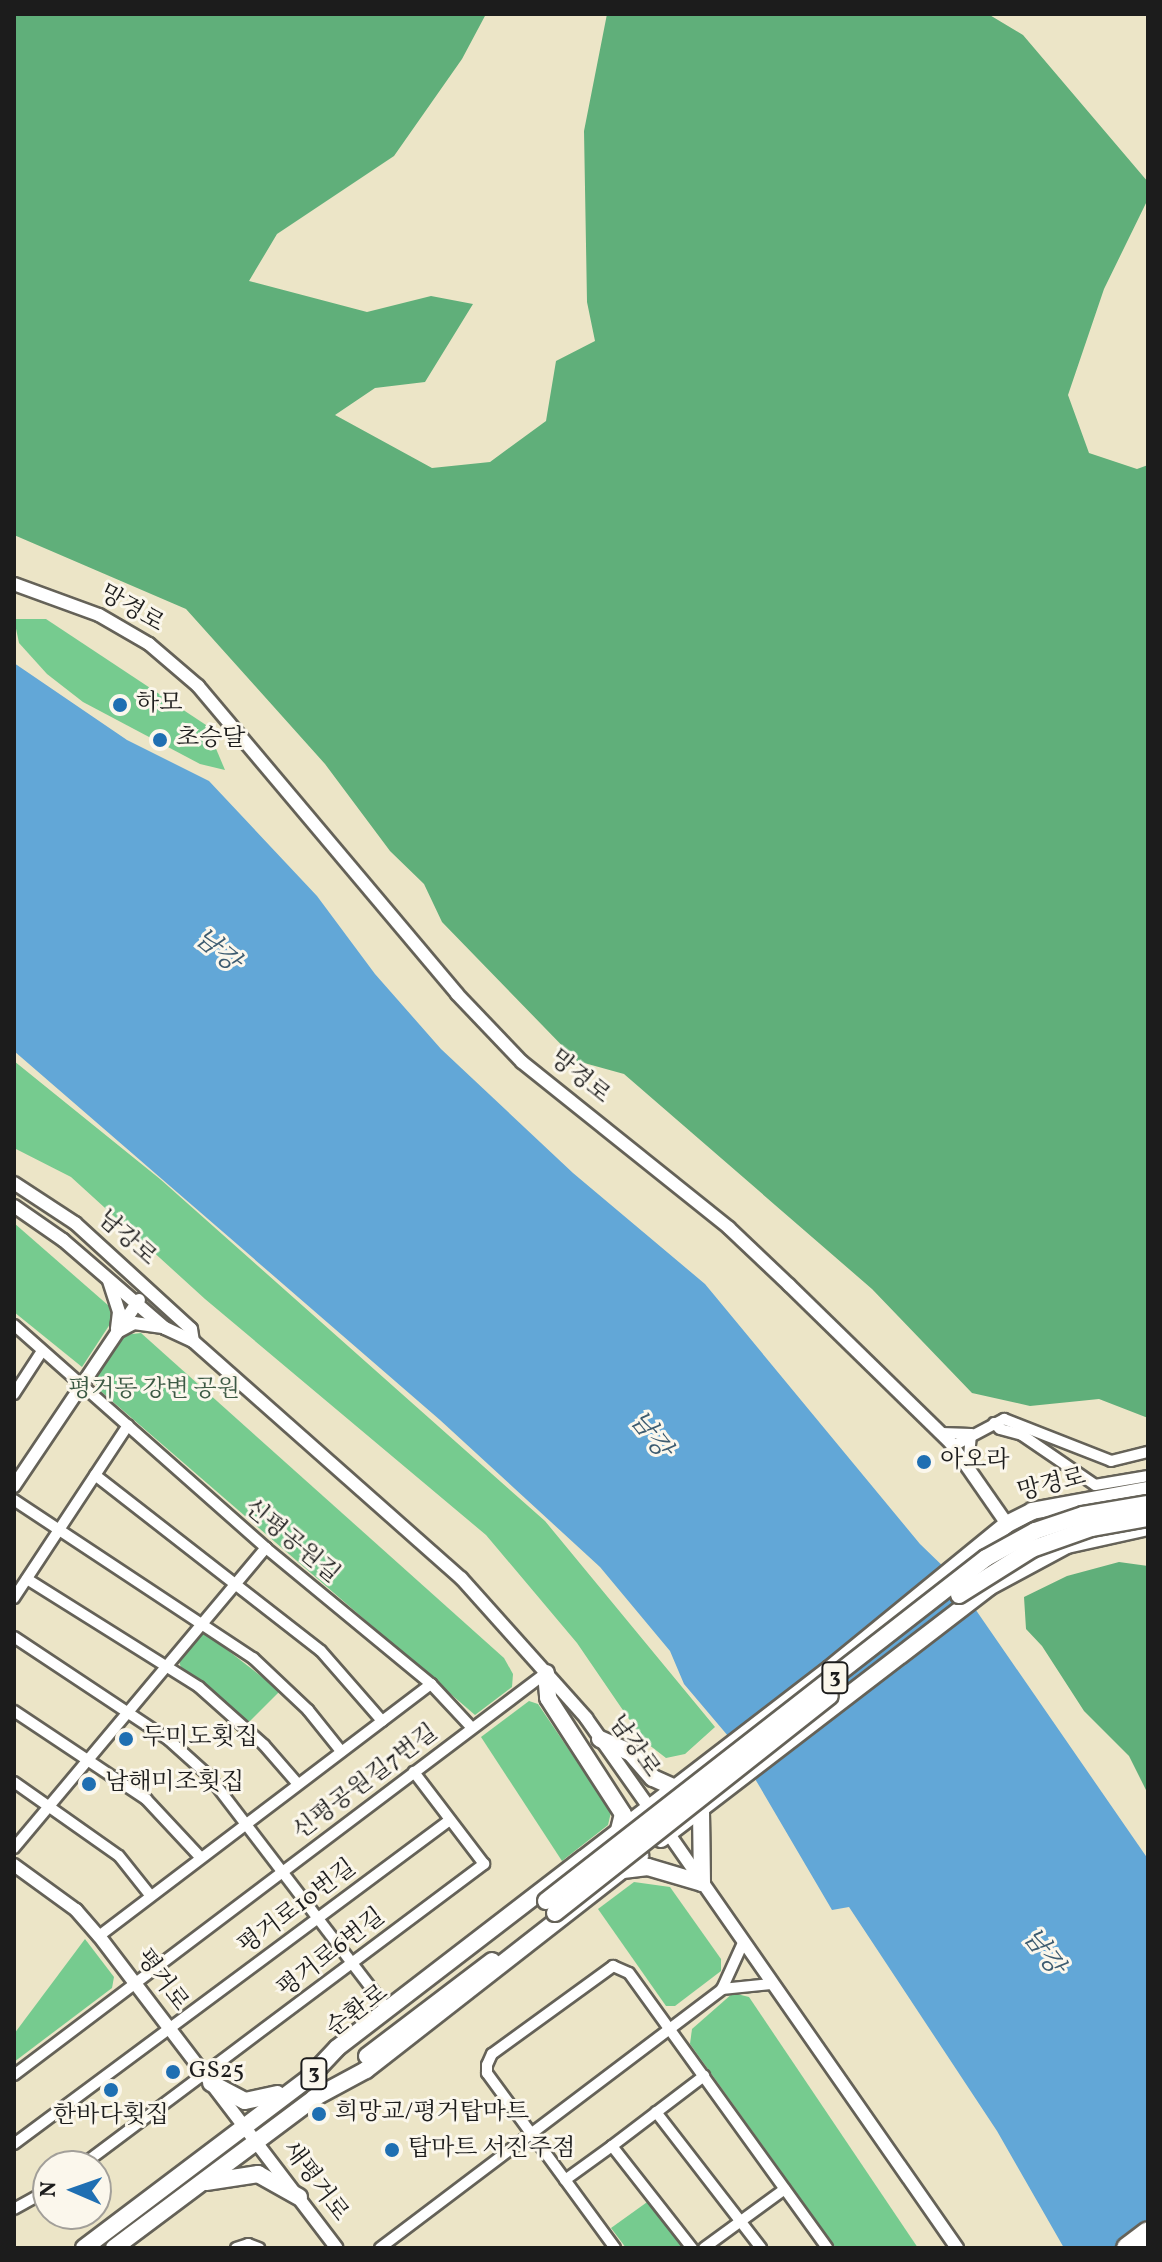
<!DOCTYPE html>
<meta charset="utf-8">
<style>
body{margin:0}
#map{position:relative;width:1162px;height:2262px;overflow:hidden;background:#ece5c7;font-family:Vollkorn,"Noto Serif KR",serif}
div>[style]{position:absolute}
.green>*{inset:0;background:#76cb8f}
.forest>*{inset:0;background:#60af7a}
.water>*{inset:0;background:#62a7d7}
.roads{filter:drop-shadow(2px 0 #656258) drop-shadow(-2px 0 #656258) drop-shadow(0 2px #656258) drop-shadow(0 -2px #656258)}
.minor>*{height:10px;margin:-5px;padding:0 5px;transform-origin:5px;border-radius:5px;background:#fff}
.tertiary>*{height:12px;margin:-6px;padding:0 6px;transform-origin:6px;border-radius:6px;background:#fff}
.primary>*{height:16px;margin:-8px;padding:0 8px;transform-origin:8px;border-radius:8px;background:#fff}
.motorway>*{height:20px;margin:-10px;padding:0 10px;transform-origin:10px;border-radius:10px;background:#fff}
.bridges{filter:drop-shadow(2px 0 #656258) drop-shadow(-2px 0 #656258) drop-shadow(0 2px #656258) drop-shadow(0 -2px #656258)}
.primary-bridge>*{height:16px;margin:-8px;padding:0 8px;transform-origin:8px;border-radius:8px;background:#fff}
.dots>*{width:22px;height:22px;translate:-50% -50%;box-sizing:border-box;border:4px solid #fbf7ec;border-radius:50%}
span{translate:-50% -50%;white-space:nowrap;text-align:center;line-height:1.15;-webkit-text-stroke:6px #fbf7ec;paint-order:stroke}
.shield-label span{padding:2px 6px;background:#fbf7ec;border:2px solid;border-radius:6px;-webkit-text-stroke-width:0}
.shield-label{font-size:22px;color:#1c1c1c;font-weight:700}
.street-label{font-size:24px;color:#1c1c1c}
.poi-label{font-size:24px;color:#1c1c1c}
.left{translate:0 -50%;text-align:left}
.park-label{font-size:24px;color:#3c5944}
.water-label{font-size:26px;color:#3c5b70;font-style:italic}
.frame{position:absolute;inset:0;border:16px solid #1c1c1c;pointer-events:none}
.north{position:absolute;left:32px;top:2150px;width:80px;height:80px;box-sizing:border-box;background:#fbf7ec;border:2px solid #a29f99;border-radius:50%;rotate:272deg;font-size:22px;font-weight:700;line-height:32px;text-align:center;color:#1c1c1c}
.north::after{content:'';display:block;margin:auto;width:28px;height:36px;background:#1f6fb2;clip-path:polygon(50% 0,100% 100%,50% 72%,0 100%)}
</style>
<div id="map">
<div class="green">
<div style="clip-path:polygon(14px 619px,46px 619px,206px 725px,225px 770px,200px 764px,83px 702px,47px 674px,19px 643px)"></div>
<div style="clip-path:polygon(14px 1061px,160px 1179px,545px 1521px,715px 1727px,685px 1754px,666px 1758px,644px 1741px,577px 1643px,486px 1535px,205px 1299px,71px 1177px,14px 1148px)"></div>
<div style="clip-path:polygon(14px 1223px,109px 1306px,112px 1321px,82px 1367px,14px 1312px)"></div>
<div style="clip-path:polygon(141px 1333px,504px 1658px,513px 1674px,512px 1687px,475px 1715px,97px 1388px,94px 1377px,124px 1335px)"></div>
<div style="clip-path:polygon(203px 1631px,280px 1691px,249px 1722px,181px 1668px,179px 1661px)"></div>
<div style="clip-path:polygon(529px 1701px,538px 1704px,611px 1812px,608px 1825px,562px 1861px,481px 1737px)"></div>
<div style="clip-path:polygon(634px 1882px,670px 1887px,721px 1959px,721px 1971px,675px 2006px,666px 2006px,598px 1909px)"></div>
<div style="clip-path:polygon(85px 1939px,114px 1977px,112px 1988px,14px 2062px,14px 2034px)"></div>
<div style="clip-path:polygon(733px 1993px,749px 1997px,918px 2248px,836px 2248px,690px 2044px,692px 2029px)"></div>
<div style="clip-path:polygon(650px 2200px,684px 2247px,684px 2248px,626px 2248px,611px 2228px)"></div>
</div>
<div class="forest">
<div style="clip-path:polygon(14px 14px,486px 14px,462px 59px,394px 156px,277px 234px,249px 281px,367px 312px,431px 296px,473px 304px,425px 382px,375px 388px,335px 415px,432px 468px,490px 462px,546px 421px,556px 361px,595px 341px,587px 302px,584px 131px,607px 14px,988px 14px,1023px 35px,1148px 182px,1148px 199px,1104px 289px,1068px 395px,1089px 453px,1137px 469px,1148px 465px,1148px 1418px,1099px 1399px,1030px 1406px,972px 1393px,872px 1289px,624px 1074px,577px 1061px,442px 922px,424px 884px,390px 851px,325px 764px,186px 609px,14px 535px)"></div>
<div style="clip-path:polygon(1119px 1562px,1148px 1566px,1148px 1794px,1129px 1756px,1084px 1711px,1042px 1646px,1026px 1629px,1024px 1597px,1067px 1576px)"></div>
</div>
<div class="water">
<div style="clip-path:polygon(14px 663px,127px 740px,209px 781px,317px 896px,375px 974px,441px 1049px,573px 1173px,705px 1284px,920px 1544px,951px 1574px,1148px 1859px,1148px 2248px,1064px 2248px,997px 2131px,849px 1907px,832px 1910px,734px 1743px,684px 1684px,670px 1651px,600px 1567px,440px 1420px,14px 1051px)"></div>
</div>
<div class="roads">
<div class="minor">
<div style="left:14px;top:1325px;width:337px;rotate:41.5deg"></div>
<div style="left:266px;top:1548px;width:214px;rotate:39.5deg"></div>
<div style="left:431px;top:1684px;width:60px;rotate:47deg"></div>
<div style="left:14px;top:1394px;width:51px;rotate:-56.9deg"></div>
<div style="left:994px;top:1423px;width:8px;rotate:45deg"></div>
<div style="left:1000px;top:1429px;width:23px;rotate:15deg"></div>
<div style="left:1022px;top:1435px;width:88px;rotate:34.4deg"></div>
<div style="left:1095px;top:1485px;width:54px;rotate:-9.6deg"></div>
<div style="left:941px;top:1433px;width:30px;rotate:2deg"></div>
<div style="left:971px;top:1434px;width:33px;rotate:95deg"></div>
<div style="left:953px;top:1446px;width:58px;rotate:-27.9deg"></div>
<div style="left:1004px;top:1419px;width:115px;rotate:21.4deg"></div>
<div style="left:1111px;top:1461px;width:38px;rotate:-14deg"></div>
<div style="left:95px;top:1475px;width:286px;rotate:37.9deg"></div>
<div style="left:321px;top:1651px;width:93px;rotate:48.9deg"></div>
<div style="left:14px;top:1500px;width:287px;rotate:33.5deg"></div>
<div style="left:253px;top:1658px;width:76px;rotate:43.4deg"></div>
<div style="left:308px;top:1710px;width:53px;rotate:51.2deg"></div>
<div style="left:27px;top:1579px;width:203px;rotate:32.1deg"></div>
<div style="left:199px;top:1687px;width:87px;rotate:41.7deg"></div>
<div style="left:264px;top:1745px;width:50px;rotate:49deg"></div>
<div style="left:14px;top:1598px;width:207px;rotate:-56.6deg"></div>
<div style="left:14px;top:1637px;width:186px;rotate:33.6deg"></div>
<div style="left:169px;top:1740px;width:54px;rotate:42deg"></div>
<div style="left:209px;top:1776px;width:293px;rotate:52.6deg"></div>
<div style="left:14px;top:1711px;width:159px;rotate:33.7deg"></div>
<div style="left:146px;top:1799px;width:79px;rotate:47deg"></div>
<div style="left:14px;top:1782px;width:128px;rotate:35.2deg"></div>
<div style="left:119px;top:1856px;width:50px;rotate:51.5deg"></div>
<div style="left:14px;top:1848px;width:392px;rotate:-50deg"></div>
<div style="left:99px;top:1936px;width:417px;rotate:-37.2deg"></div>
<div style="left:722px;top:1989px;width:49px;rotate:-5.8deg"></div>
<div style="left:14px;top:2075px;width:667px;rotate:-37.08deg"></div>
<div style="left:656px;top:2112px;width:172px;rotate:52.3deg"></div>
<div style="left:14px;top:2144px;width:543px;rotate:-36.62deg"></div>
<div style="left:612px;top:2146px;width:116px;rotate:-37.3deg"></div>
<div style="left:81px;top:2166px;width:504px;rotate:-36.85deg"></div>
<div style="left:484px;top:1864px;width:116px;rotate:-127.3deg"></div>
<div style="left:565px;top:2180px;width:58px;rotate:-35.9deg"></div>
<div style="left:612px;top:2146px;width:130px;rotate:51.9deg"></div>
<div style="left:14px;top:2209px;width:39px;rotate:-29deg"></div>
<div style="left:236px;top:2248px;width:13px;rotate:-18deg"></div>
<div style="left:248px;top:2244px;width:12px;rotate:20deg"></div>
<div style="left:380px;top:2248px;width:429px;rotate:-37.1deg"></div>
<div style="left:722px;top:1989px;width:51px;rotate:-65.5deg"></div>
<div style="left:615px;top:2248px;width:217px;rotate:-126.2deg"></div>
<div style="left:487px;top:2073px;width:8px;rotate:-90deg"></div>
<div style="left:487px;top:2065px;width:12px;rotate:-66deg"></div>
<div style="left:492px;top:2054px;width:150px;rotate:-36deg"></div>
<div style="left:613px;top:1966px;width:17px;rotate:24deg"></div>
<div style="left:629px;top:1973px;width:339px;rotate:54.2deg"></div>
<div style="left:704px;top:2248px;width:100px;rotate:-36.1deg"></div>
</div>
<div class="tertiary">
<div style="left:14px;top:584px;width:90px;rotate:20deg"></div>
<div style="left:99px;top:615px;width:58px;rotate:30.1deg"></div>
<div style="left:149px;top:644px;width:65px;rotate:40.6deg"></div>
<div style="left:198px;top:686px;width:402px;rotate:49.9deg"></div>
<div style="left:457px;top:994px;width:94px;rotate:46.3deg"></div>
<div style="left:522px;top:1062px;width:265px;rotate:38.7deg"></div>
<div style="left:729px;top:1228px;width:83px;rotate:43.5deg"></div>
<div style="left:789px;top:1285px;width:225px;rotate:44.3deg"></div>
<div style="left:950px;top:1442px;width:100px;rotate:55.2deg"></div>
<div style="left:14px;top:1183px;width:73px;rotate:33.3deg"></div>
<div style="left:75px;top:1223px;width:157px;rotate:42.4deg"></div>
<div style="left:191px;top:1329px;width:12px;rotate:81deg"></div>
<div style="left:14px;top:1206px;width:60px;rotate:34.8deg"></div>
<div style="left:63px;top:1240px;width:135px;rotate:40.8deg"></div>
<div style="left:165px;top:1328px;width:31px;rotate:25deg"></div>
<div style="left:193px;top:1341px;width:358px;rotate:41.5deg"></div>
<div style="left:461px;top:1578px;width:188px;rotate:48.2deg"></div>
<div style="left:586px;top:1718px;width:116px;rotate:54.8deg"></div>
<div style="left:109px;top:1281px;width:33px;rotate:72deg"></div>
<div style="left:119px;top:1312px;width:17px;rotate:97deg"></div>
<div style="left:119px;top:1331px;width:17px;rotate:-28deg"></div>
<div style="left:134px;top:1323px;width:29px;rotate:8deg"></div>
<div style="left:14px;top:1486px;width:224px;rotate:-56.1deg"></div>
<div style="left:664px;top:1827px;width:513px;rotate:55.16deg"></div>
<div style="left:14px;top:1865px;width:77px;rotate:36deg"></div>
<div style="left:76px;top:1910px;width:35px;rotate:49deg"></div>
<div style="left:99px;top:1936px;width:392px;rotate:52.7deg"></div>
</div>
<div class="primary">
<div style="left:546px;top:1673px;width:25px;rotate:85deg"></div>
<div style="left:548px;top:1698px;width:138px;rotate:57.1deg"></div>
<div style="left:623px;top:1814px;width:16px;rotate:104deg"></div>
<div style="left:600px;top:1739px;width:34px;rotate:24deg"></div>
<div style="left:631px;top:1753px;width:33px;rotate:49deg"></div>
<div style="left:653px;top:1778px;width:22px;rotate:24deg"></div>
<div style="left:661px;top:1839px;width:414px;rotate:-37.5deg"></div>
<div style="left:989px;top:1587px;width:89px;rotate:-28.3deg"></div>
<div style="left:1067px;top:1545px;width:83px;rotate:-12.5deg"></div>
<div style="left:623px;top:1870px;width:25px;rotate:-7deg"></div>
<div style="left:648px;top:1867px;width:56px;rotate:16.5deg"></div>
<div style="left:702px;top:1883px;width:73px;rotate:-90.8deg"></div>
<div style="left:367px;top:2056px;width:157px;rotate:-37.2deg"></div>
<div style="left:307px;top:2080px;width:44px;rotate:-46.8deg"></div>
<div style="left:337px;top:2048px;width:622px;rotate:-37.55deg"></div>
<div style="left:830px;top:1669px;width:229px;rotate:-39.3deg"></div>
<div style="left:1007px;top:1524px;width:28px;rotate:-27deg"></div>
<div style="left:1032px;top:1511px;width:118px;rotate:-10.3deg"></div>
<div style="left:211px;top:2083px;width:38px;rotate:28deg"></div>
<div style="left:245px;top:2101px;width:33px;rotate:-12deg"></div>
<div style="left:314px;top:2098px;width:59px;rotate:-28.3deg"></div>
<div style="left:366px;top:2070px;width:348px;rotate:-38deg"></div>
<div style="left:206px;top:2182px;width:53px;rotate:-8.7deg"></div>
<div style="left:258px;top:2174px;width:47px;rotate:29.3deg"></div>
<div style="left:84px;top:2248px;width:288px;rotate:-37.1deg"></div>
<div style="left:114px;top:2248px;width:259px;rotate:-36.8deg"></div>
</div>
<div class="motorway">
<div style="left:1127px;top:2248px;width:26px;rotate:-37deg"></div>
</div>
</div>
<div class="bridges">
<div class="primary-bridge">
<div style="left:959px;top:1595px;width:86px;rotate:-32.2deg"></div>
<div style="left:1032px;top:1549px;width:63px;rotate:-19.6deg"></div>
<div style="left:1091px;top:1528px;width:58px;rotate:-10deg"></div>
<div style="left:546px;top:1901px;width:558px;rotate:-37.94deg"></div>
<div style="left:986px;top:1558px;width:56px;rotate:-28.9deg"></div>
<div style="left:1035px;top:1531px;width:51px;rotate:-18.4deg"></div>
<div style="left:1083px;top:1515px;width:66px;rotate:-9.6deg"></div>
<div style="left:555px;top:1913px;width:350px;rotate:-38.3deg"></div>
</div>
</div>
<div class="dots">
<div style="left:120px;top:705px;background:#1f6fb2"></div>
<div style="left:160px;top:740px;background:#1f6fb2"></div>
<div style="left:924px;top:1462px;background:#1f6fb2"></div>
<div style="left:126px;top:1739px;background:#1f6fb2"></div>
<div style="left:89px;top:1784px;background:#1f6fb2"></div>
<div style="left:173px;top:2072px;background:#1f6fb2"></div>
<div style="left:111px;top:2090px;background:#1f6fb2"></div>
<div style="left:319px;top:2114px;background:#1f6fb2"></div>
<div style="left:392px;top:2150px;background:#1f6fb2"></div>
</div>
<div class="shield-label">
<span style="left:835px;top:1678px">3</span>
<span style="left:314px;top:2074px">3</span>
</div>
<div class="street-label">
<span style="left:131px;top:610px;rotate:30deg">망경로</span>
<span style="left:579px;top:1078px;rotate:39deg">망경로</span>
<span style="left:126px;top:1239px;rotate:42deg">남강로</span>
<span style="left:1052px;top:1486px;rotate:-14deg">망경로</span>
<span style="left:291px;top:1542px;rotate:40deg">신평공원길</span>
<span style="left:633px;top:1747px;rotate:55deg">남강로</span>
<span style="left:366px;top:1783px;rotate:-37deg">신평공원길7번길</span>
<span style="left:298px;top:1908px;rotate:-37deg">평거로10번길</span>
<span style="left:332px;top:1954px;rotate:-38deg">평거로6번길</span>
<span style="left:161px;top:1981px;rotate:53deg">평거로</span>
<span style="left:358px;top:2012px;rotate:-37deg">순환로</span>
<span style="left:314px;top:2182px;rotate:53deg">새평거로</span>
</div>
<div class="poi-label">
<span class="left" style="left:136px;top:705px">하모</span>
<span class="left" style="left:176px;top:740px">초승달</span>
<span class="left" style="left:940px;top:1462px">아오라</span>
<span class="left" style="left:142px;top:1739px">두미도횟집</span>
<span class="left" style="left:105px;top:1784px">남해미조횟집</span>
<span class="left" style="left:189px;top:2072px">GS25</span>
<span class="left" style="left:335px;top:2114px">희망교/평거탑마트</span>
<span style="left:111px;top:2117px">한바다횟집</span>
<span class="left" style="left:408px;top:2150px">탑마트 서진주점</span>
</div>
<div class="park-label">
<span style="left:154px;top:1391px">평거동 강변 공원</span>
</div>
<div class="water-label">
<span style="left:216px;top:951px;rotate:41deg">남강</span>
<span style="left:649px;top:1435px;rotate:53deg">남강</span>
<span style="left:1042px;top:1952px;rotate:54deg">남강</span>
</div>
<div class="frame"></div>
<div class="north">N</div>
</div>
